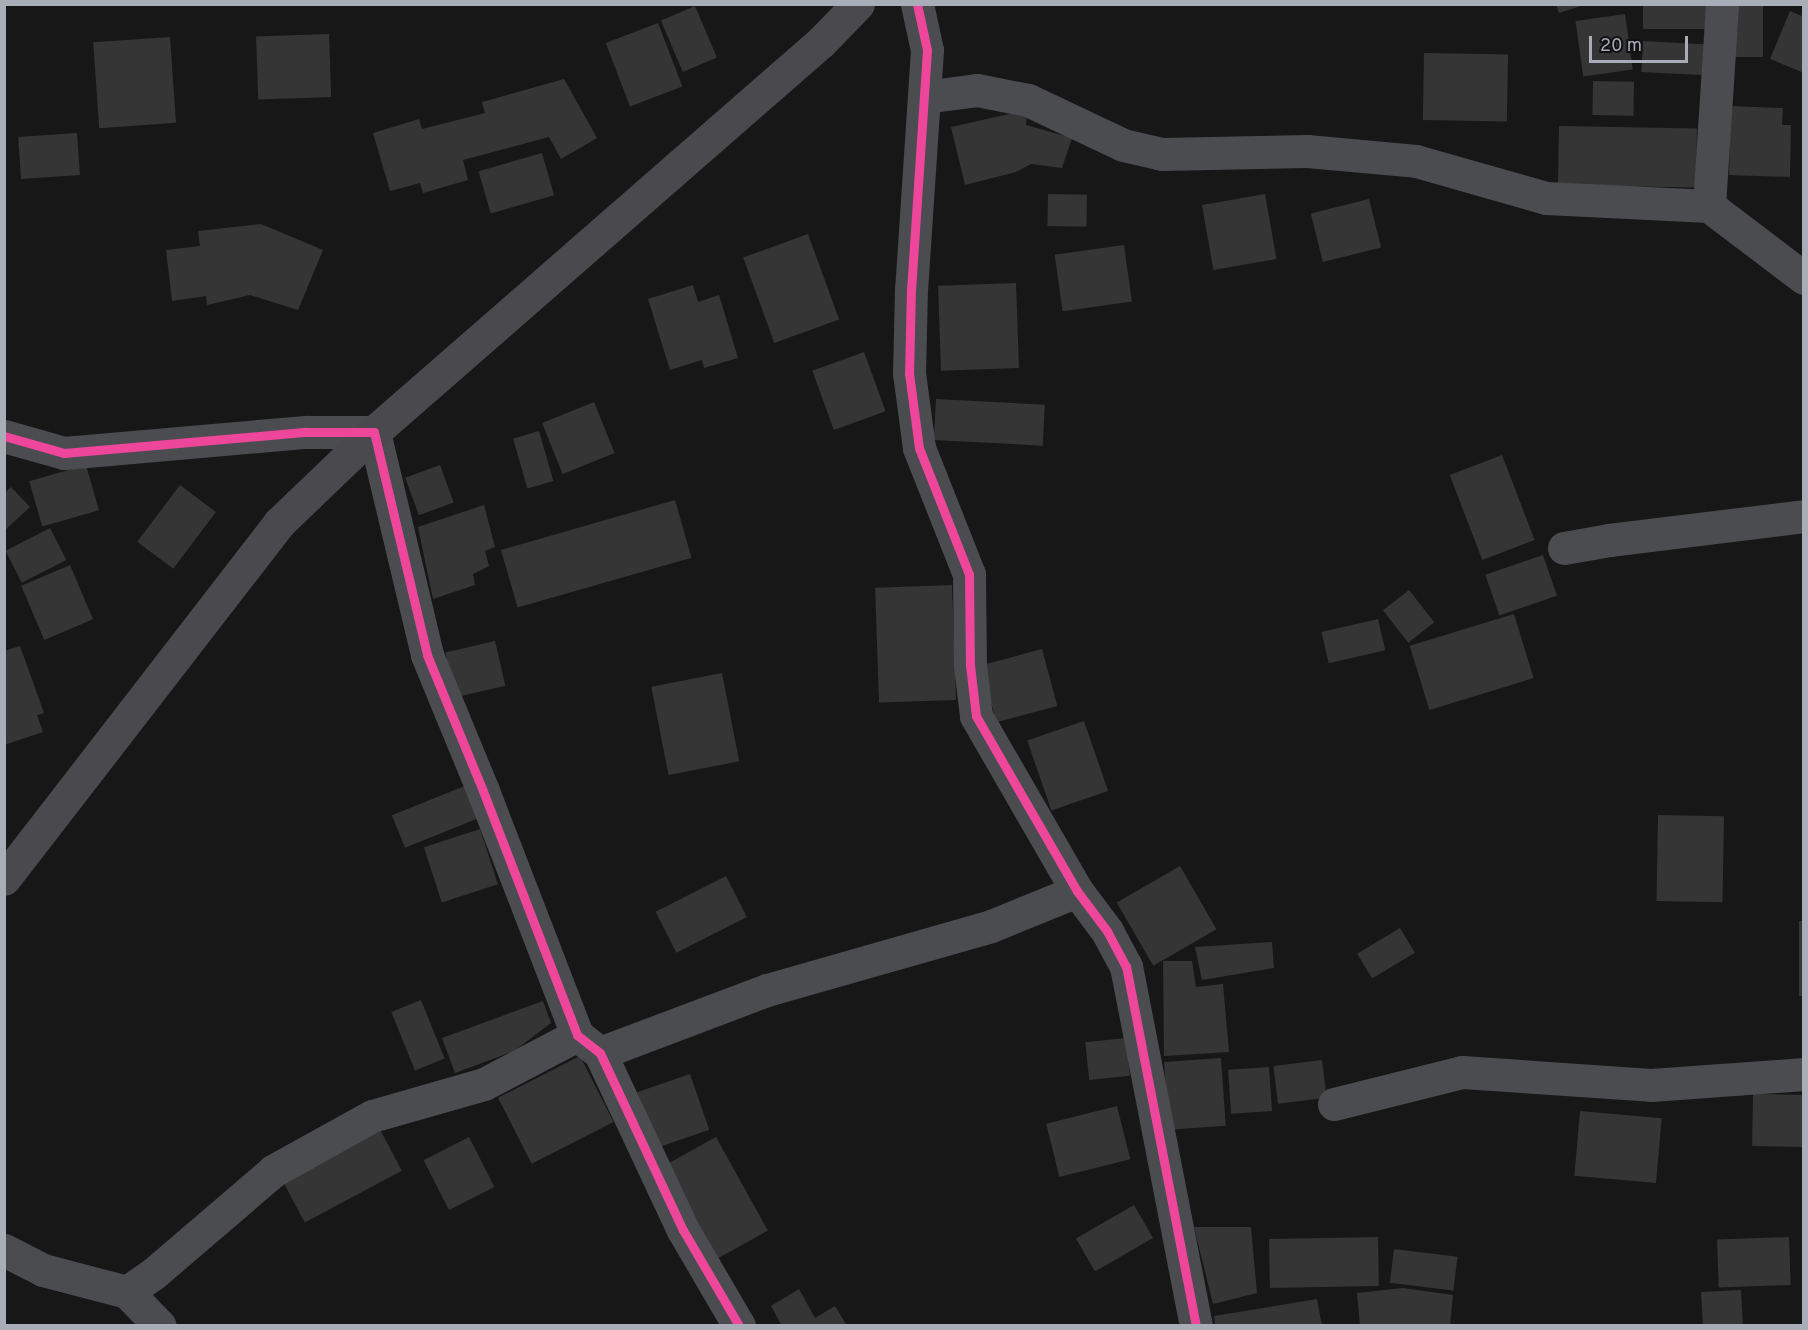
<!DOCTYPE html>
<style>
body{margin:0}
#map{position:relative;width:1808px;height:1330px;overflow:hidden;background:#171717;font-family:Overpass,sans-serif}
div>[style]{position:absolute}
.building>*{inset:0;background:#353536;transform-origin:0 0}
.street>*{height:33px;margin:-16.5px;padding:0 16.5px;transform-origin:16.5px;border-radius:16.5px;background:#4b4c50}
.secondary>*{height:33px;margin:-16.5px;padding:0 16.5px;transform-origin:16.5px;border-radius:16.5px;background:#4a4a4e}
.cycleway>*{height:9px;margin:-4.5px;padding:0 4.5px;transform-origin:4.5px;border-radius:4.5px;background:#ed469a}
span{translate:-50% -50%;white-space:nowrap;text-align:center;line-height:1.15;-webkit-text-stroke:5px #111113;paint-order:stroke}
.frame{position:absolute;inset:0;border:6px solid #a8adb8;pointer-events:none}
.scale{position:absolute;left:1589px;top:36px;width:99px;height:27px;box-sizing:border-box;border:3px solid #a8adb8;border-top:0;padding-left:8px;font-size:18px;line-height:21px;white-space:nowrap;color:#a8adb8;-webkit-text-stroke:4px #111113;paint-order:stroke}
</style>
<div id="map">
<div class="building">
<div style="clip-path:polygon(1556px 4px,1584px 4px,1584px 5px,1559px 13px)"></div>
<div style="left:1643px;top:4px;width:73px;height:25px"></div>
<div style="left:1734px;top:4px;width:29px;height:53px"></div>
<div style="left:695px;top:6px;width:56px;height:37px;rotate:67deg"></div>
<div style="clip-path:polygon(1790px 11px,1804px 17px,1804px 73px,1770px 59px)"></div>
<div style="left:1625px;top:14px;width:56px;height:50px;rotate:82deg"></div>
<div style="left:658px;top:23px;width:68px;height:56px;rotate:69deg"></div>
<div style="left:329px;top:34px;width:63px;height:73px;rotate:88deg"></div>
<div style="left:170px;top:37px;width:86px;height:77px;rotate:86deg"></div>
<div style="left:1643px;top:41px;width:65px;height:31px;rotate:3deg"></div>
<div style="left:1424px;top:53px;width:84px;height:67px;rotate:1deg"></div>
<div style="clip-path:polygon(564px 79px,597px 138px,561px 159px,549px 137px,463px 160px,468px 180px,423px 193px,420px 183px,390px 191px,373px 133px,419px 119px,422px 129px,485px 113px,482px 102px)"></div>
<div style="left:1593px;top:81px;width:41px;height:34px;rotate:1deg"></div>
<div style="clip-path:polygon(1731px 106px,1783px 108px,1782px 125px,1791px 125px,1790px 177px,1729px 175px)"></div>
<div style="clip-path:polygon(1027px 110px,1026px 125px,1072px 138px,1062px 168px,1031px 164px,1016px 172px,965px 185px,951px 127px)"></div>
<div style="left:1559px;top:126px;width:138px;height:59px;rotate:1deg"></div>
<div style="left:77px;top:133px;width:42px;height:59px;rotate:86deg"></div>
<div style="left:542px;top:153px;width:44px;height:66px;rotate:74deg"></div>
<div style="left:1048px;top:194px;width:39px;height:32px;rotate:1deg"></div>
<div style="left:1265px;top:194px;width:66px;height:64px;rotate:80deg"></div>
<div style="left:1369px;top:199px;width:50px;height:60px;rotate:76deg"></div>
<div style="clip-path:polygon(261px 224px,323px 250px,298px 310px,250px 295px,207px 305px,206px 296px,172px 301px,166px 250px,200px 246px,198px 231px)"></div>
<div style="left:808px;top:234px;width:91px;height:69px;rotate:70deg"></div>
<div style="left:1124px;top:245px;width:57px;height:70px;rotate:82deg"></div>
<div style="left:1016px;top:283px;width:85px;height:78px;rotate:88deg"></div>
<div style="clip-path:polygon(693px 285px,698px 302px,719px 295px,738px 358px,704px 368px,702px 360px,670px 370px,648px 299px)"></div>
<div style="left:864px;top:352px;width:63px;height:55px;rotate:70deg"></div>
<div style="left:936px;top:399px;width:109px;height:41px;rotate:3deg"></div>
<div style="left:594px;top:402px;width:55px;height:56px;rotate:68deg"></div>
<div style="left:539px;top:431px;width:52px;height:27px;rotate:74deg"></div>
<div style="left:1502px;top:455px;width:91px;height:56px;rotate:69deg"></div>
<div style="left:86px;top:465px;width:47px;height:59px;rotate:74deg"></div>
<div style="left:440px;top:465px;width:40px;height:37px;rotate:70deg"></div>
<div style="left:180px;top:485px;width:45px;height:71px;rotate:37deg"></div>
<div style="clip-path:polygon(11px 487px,30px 507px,4px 531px,4px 493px)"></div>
<div style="left:675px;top:500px;width:60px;height:181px;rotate:74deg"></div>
<div style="clip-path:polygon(484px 505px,495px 547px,485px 551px,489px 566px,473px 574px,475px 585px,433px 599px,418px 527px)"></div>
<div style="left:50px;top:528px;width:36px;height:50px;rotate:63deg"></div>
<div style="left:1543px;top:555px;width:43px;height:61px;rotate:71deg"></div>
<div style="left:70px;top:565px;width:59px;height:53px;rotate:67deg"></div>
<div style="left:952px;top:585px;width:115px;height:77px;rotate:88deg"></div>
<div style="left:1409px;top:590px;width:41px;height:33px;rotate:52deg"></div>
<div style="left:1514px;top:614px;width:67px;height:109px;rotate:73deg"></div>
<div style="left:1378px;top:619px;width:32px;height:58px;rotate:77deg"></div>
<div style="left:495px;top:641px;width:46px;height:51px;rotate:77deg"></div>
<div style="clip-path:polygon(20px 646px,44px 713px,37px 715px,43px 732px,4px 745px,4px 651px)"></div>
<div style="left:1042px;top:649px;width:59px;height:63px;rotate:75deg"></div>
<div style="left:722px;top:673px;width:90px;height:72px;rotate:79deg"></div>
<div style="left:1084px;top:721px;width:74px;height:60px;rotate:71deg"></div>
<div style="left:467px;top:785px;width:35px;height:81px;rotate:68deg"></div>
<div style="left:1658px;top:815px;width:66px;height:86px;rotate:1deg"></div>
<div style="left:480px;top:829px;width:58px;height:59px;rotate:72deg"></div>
<div style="left:1180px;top:866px;width:73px;height:73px;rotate:60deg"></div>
<div style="left:726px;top:876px;width:46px;height:79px;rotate:63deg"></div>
<div style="left:1799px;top:921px;width:5px;height:75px"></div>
<div style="left:1400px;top:928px;width:29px;height:50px;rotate:59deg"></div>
<div style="clip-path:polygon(1272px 942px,1274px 968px,1202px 980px,1195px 947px)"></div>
<div style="clip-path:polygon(1163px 961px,1192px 961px,1196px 987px,1223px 984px,1229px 1052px,1164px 1056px)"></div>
<div style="left:421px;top:1000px;width:63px;height:32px;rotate:68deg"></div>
<div style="clip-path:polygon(543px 1001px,551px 1023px,514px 1051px,455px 1073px,442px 1038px)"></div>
<div style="left:1126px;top:1038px;width:38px;height:41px;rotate:84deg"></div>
<div style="left:580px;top:1056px;width:74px;height:92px;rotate:63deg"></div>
<div style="left:1221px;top:1058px;width:68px;height:57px;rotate:86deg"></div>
<div style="left:1322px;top:1060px;width:38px;height:49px;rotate:83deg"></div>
<div style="left:1269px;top:1067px;width:44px;height:41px;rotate:86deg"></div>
<div style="left:690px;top:1074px;width:59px;height:56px;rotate:71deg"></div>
<div style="left:1753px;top:1094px;width:51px;height:52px;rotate:1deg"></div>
<div style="left:1117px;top:1106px;width:55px;height:73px;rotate:76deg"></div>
<div style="left:1580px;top:1111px;width:82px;height:65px;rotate:5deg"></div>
<div style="left:377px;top:1124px;width:53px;height:110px;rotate:62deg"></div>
<div style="left:469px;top:1137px;width:56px;height:51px;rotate:63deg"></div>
<div style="left:716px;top:1137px;width:107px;height:60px;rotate:61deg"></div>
<div style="left:1134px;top:1205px;width:38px;height:67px;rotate:60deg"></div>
<div style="clip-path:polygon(1194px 1227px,1251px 1227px,1257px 1293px,1213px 1304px)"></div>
<div style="left:1378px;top:1237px;width:49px;height:109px;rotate:89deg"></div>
<div style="left:1789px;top:1237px;width:48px;height:72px;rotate:88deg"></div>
<div style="left:1394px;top:1249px;width:64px;height:34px;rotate:7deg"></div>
<div style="clip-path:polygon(1403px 1288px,1453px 1295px,1450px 1326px,1360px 1326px,1357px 1293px)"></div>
<div style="clip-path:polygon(799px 1289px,815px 1318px,835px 1306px,847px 1326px,782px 1326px,771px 1306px)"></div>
<div style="left:1741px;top:1290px;width:36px;height:40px;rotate:87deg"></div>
<div style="clip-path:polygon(1317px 1299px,1322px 1326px,1215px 1326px,1214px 1316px)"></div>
</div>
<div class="street">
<div style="left:917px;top:4px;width:47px;rotate:77.7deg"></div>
<div style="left:927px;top:50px;width:239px;rotate:93.8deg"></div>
<div style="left:911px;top:288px;width:85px;rotate:91.3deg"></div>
<div style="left:909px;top:373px;width:76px;rotate:82.4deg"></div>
<div style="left:919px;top:448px;width:136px;rotate:68.4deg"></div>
<div style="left:969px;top:574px;width:91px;rotate:89.4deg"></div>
<div style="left:970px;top:665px;width:51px;rotate:83.3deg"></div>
<div style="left:976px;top:716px;width:202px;rotate:60deg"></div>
<div style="left:1077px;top:891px;width:50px;rotate:53.1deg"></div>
<div style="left:1107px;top:931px;width:40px;rotate:62deg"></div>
<div style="left:1126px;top:966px;width:367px;rotate:79deg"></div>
<div style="left:924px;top:97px;width:53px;rotate:-7.5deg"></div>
<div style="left:977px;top:90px;width:52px;rotate:11.1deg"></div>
<div style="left:1028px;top:100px;width:105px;rotate:25.3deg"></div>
<div style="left:1123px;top:145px;width:39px;rotate:13deg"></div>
<div style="left:1161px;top:154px;width:146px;rotate:-1.2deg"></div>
<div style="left:1307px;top:151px;width:109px;rotate:5.2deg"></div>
<div style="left:1416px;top:161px;width:135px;rotate:15.9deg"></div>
<div style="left:1546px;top:198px;width:163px;rotate:2.8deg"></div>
<div style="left:1709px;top:206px;width:119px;rotate:37.2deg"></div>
<div style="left:1709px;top:206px;width:202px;rotate:-86.3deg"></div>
<div style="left:4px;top:436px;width:62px;rotate:15.8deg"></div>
<div style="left:64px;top:453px;width:243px;rotate:-5deg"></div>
<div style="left:306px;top:432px;width:68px"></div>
<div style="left:374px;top:432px;width:229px;rotate:76.6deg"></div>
<div style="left:427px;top:655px;width:147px;rotate:67.6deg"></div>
<div style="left:483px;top:791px;width:261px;rotate:68.9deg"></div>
<div style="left:577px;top:1035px;width:29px;rotate:38deg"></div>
<div style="left:600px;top:1053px;width:195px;rotate:64.9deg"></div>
<div style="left:683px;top:1230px;width:111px;rotate:59.7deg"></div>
<div style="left:1564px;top:548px;width:46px;rotate:-10.1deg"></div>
<div style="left:1609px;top:540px;width:196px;rotate:-7deg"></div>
<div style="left:600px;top:1053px;width:178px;rotate:-20.7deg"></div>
<div style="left:767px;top:990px;width:233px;rotate:-15.9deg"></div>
<div style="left:991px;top:926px;width:93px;rotate:-22.1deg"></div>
<div style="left:1334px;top:1104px;width:132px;rotate:-14deg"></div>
<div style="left:1462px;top:1072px;width:189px;rotate:3.9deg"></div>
<div style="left:1651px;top:1085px;width:153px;rotate:-4.1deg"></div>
<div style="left:4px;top:1250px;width:44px;rotate:27.1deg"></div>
<div style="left:43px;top:1270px;width:87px;rotate:14.7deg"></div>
<div style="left:127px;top:1292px;width:47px;rotate:45.9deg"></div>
<div style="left:127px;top:1292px;width:32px;rotate:-35deg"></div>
<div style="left:153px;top:1274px;width:158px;rotate:-40.6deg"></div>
<div style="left:273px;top:1171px;width:113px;rotate:-29.1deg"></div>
<div style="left:372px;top:1116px;width:116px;rotate:-15.9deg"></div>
<div style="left:484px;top:1084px;width:105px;rotate:-27.8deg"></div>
</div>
<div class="secondary">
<div style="left:4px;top:879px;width:450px;rotate:-52.3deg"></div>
<div style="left:279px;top:523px;width:132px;rotate:-43.8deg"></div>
<div style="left:374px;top:432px;width:593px;rotate:-41.1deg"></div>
<div style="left:821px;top:42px;width:53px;rotate:-45.8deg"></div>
</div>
<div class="cycleway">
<div style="left:917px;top:4px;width:47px;rotate:77.7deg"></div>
<div style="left:927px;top:50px;width:239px;rotate:93.8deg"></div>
<div style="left:911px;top:288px;width:85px;rotate:91.3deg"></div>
<div style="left:909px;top:373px;width:76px;rotate:82.4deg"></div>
<div style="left:919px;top:448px;width:136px;rotate:68.4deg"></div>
<div style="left:969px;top:574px;width:91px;rotate:89.4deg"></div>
<div style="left:970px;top:665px;width:51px;rotate:83.3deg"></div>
<div style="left:976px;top:716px;width:202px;rotate:60deg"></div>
<div style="left:1077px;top:891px;width:50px;rotate:53.1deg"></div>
<div style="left:1107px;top:931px;width:40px;rotate:62deg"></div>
<div style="left:1126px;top:966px;width:367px;rotate:79deg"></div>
<div style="left:4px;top:436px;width:62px;rotate:15.8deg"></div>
<div style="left:64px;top:453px;width:243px;rotate:-5deg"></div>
<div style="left:306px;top:432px;width:68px"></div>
<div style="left:374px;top:432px;width:229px;rotate:76.6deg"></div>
<div style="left:427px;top:655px;width:147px;rotate:67.6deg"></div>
<div style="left:483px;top:791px;width:261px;rotate:68.9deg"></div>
<div style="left:577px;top:1035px;width:29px;rotate:38deg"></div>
<div style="left:600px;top:1053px;width:195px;rotate:64.9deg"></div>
<div style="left:683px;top:1230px;width:111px;rotate:59.7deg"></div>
</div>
<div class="frame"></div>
<div class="scale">20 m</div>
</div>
